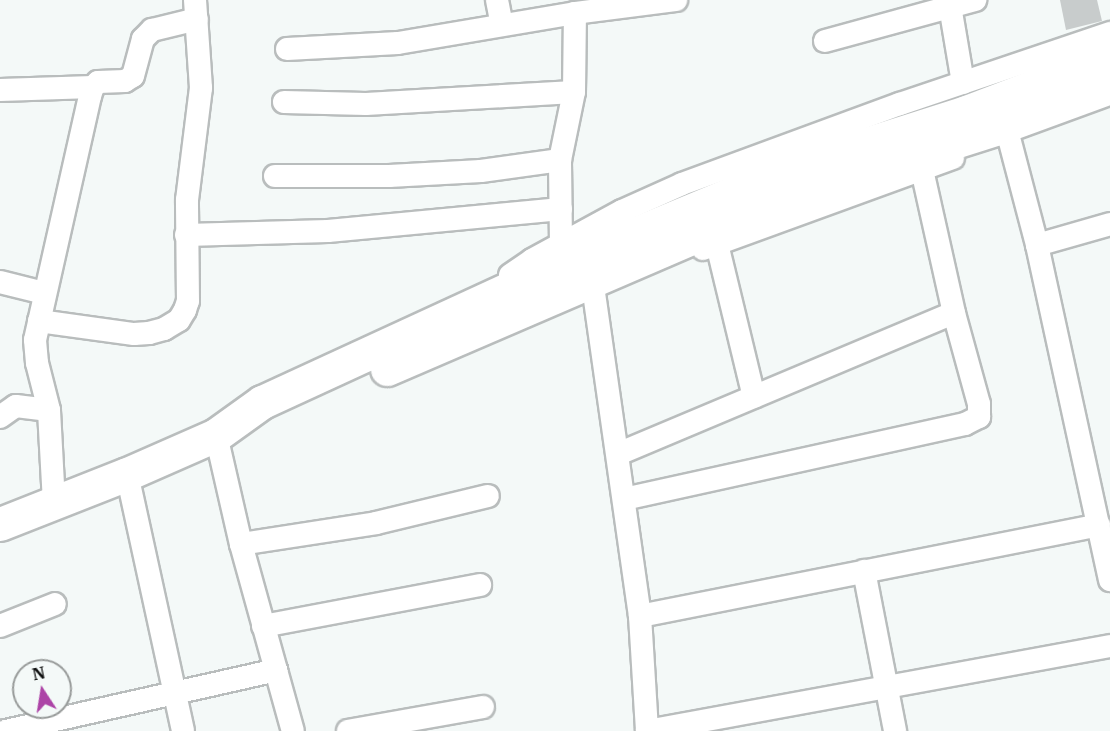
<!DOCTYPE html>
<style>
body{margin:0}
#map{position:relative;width:1110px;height:731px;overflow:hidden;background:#f4f9f8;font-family:"IBM Plex Serif",serif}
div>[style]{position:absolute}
.building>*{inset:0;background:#c8cccc}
.roads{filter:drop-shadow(2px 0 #b9bdbd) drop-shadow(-2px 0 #b9bdbd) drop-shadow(0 2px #b9bdbd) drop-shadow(0 -2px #b9bdbd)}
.street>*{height:22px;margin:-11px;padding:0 11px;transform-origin:11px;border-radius:11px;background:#fff}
.secondary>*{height:33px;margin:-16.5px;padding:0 16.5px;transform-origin:16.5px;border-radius:16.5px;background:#fff}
span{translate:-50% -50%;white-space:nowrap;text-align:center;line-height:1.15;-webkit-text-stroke:6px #f4f9f8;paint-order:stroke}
.north{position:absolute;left:12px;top:659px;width:60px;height:60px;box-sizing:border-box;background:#f4f9f8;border:2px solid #989b9a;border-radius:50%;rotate:348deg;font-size:16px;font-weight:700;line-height:24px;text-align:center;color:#0d0e0e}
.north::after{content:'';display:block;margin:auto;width:21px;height:27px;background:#ad44a7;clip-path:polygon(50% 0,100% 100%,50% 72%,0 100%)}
</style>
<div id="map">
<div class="building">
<div style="clip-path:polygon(1060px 0,1097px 0,1102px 21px,1066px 30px)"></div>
</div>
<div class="roads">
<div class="street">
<div style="left:497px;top:0;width:25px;rotate:79deg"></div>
<div style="left:949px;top:0;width:84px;rotate:80.4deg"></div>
<div style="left:825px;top:41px;width:156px;rotate:-15.3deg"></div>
<div style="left:287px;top:49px;width:111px;rotate:-3.1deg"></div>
<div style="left:398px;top:43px;width:180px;rotate:-9.6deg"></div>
<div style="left:0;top:90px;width:93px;rotate:-1.8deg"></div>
<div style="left:284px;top:102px;width:82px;rotate:1.4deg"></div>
<div style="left:366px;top:104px;width:208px;rotate:-3.3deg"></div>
<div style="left:1009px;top:138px;width:111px;rotate:75.3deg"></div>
<div style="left:1037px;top:245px;width:343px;rotate:77.7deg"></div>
<div style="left:275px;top:176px;width:114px"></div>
<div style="left:389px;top:176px;width:92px;rotate:-3.1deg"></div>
<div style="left:481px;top:171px;width:80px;rotate:-7.9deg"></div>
<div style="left:186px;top:235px;width:142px;rotate:-1.6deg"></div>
<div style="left:328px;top:231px;width:234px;rotate:-5.4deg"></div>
<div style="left:561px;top:244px;width:84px;rotate:-90.7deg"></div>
<div style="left:560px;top:160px;width:69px;rotate:-78.4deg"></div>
<div style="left:574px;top:92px;width:79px;rotate:-89.3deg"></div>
<div style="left:575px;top:13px;width:102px;rotate:-7.3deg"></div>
<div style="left:717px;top:244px;width:157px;rotate:76.4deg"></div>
<div style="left:1037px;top:245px;width:76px;rotate:-16deg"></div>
<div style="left:703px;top:249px;width:266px;rotate:-20deg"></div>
<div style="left:510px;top:275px;width:27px;rotate:-34deg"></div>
<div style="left:532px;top:260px;width:102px;rotate:-28.6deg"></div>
<div style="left:622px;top:211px;width:66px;rotate:-24.2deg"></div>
<div style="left:682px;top:184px;width:232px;rotate:-20.2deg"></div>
<div style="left:900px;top:104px;width:222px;rotate:-18.7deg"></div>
<div style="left:0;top:282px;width:45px;rotate:14deg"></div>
<div style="left:594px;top:293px;width:326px;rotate:81.9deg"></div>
<div style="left:640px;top:616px;width:115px;rotate:86.5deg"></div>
<div style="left:647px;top:731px;width:471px;rotate:-10.4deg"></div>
<div style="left:39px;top:321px;width:96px;rotate:7.8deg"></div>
<div style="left:134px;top:334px;width:15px;rotate:-4deg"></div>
<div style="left:149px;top:333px;width:16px;rotate:-15deg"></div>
<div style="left:164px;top:329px;width:17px;rotate:-31deg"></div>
<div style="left:179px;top:320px;width:12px;rotate:-59deg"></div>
<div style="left:185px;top:310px;width:9px;rotate:-72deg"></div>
<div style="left:188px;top:301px;width:101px;rotate:-90.6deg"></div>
<div style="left:187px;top:200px;width:113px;rotate:-82.9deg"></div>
<div style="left:201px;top:88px;width:88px;rotate:-93.9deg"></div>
<div style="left:0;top:417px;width:19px;rotate:-35deg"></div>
<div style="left:16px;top:406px;width:33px;rotate:7deg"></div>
<div style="left:216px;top:435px;width:112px;rotate:77.1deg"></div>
<div style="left:241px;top:544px;width:194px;rotate:74.5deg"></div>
<div style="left:618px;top:454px;width:364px;rotate:-22.8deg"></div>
<div style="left:127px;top:474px;width:263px;rotate:77.7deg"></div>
<div style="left:624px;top:499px;width:349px;rotate:-12.4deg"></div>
<div style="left:965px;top:424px;width:16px;rotate:-27deg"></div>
<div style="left:979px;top:417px;width:13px;rotate:-90deg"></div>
<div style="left:979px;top:404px;width:94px;rotate:-105.4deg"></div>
<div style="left:954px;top:313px;width:147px;rotate:-102.6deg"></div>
<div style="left:54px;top:503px;width:93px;rotate:-93.1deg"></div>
<div style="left:49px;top:410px;width:49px;rotate:-104.3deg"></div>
<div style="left:37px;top:363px;width:23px;rotate:-95deg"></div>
<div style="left:35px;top:340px;width:250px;rotate:-77.3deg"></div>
<div style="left:90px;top:96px;width:9px;rotate:-72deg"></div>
<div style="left:93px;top:87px;width:7px;rotate:-45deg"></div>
<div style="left:98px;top:82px;width:27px;rotate:-2deg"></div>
<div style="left:125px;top:81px;width:9px;rotate:-32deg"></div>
<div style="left:133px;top:76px;width:38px;rotate:-75deg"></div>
<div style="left:143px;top:39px;width:13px;rotate:-45deg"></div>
<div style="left:152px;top:30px;width:46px;rotate:-13.7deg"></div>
<div style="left:241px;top:544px;width:137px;rotate:-8.8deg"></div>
<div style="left:376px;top:523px;width:115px;rotate:-13.6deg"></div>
<div style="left:864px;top:571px;width:163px;rotate:79deg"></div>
<div style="left:640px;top:616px;width:468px;rotate:-11.2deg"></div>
<div style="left:0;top:626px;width:59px;rotate:-21.8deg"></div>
<div style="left:263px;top:626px;width:221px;rotate:-10.7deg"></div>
<div style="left:6px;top:731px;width:277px;rotate:-12.7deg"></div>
<div style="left:348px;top:731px;width:137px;rotate:-10.1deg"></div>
</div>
<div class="secondary">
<div style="left:387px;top:369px;width:453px;rotate:-23.3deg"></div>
<div style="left:803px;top:190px;width:205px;rotate:-17.6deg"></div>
<div style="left:998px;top:128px;width:119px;rotate:-20.1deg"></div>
<div style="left:0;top:524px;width:136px;rotate:-21.5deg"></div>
<div style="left:127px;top:474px;width:97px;rotate:-23.7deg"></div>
<div style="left:216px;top:435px;width:57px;rotate:-35.7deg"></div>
<div style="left:262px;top:402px;width:330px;rotate:-24.7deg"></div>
<div style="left:562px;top:264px;width:255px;rotate:-22.6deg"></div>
<div style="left:797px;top:166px;width:177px;rotate:-17.7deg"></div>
<div style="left:966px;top:112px;width:154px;rotate:-20.9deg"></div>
</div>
</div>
<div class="north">N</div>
</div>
